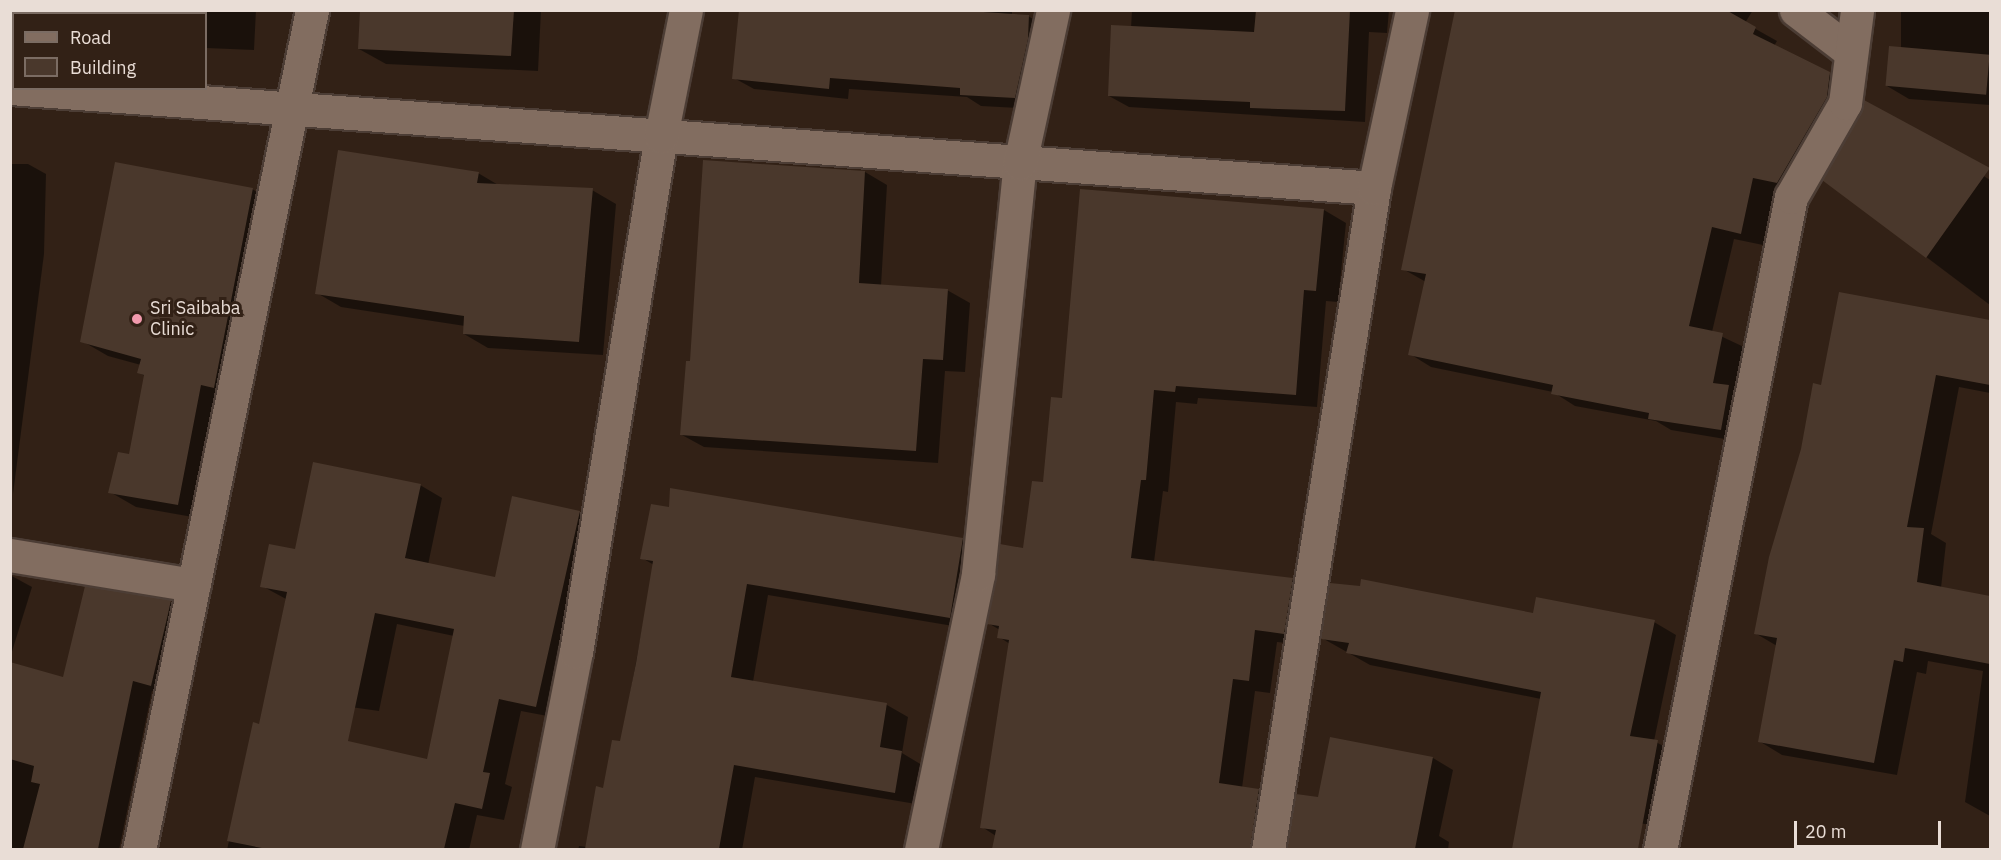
<!DOCTYPE html>
<style>
body{margin:0}
#map{position:relative;width:2001px;height:860px;overflow:hidden;background:#322116;font-family:"IBM Plex Sans",sans-serif}
div>[style]{position:absolute}
.shadow>*{inset:0;background:#0007}
.building>*{inset:0;background:#4a382c;transform-origin:0 0}
.roads{filter:drop-shadow(2px 0 #4c3d35) drop-shadow(-2px 0 #4c3d35) drop-shadow(0 2px #4c3d35) drop-shadow(0 -2px #4c3d35)}
.street>*{height:33px;margin:-16.5px;padding:0 16.5px;transform-origin:16.5px;border-radius:16.5px;background:#826d60}
.dots>*{width:16px;height:16px;translate:-50% -50%;box-sizing:border-box;border:3px solid #322116;border-radius:50%}
span{translate:-50% -50%;white-space:nowrap;text-align:center;line-height:1.15;-webkit-text-stroke:6px #322116;paint-order:stroke}
.poi-label{font-size:18px;color:#e9ddd6}
.left{translate:0 -50%;text-align:left}
.frame{position:absolute;inset:0;border:12px solid #e9ddd6;pointer-events:none}
.legend{position:absolute;left:12px;top:12px;width:195px;height:78px;box-sizing:border-box;background:#322116;border:2px solid #7b6c63;margin:0;padding:8px 10px;list-style:none;font-size:18px;color:#e9ddd6}
.legend li{display:flex;align-items:center;gap:12px;height:30px}
.legend b{width:30px;border:2px solid #7b6c63}
.scale{position:absolute;left:1794px;top:821px;width:147px;height:27px;box-sizing:border-box;border:3px solid #e9ddd6;border-top:0;padding-left:8px;font-size:18px;line-height:21px;white-space:nowrap;color:#e9ddd6;-webkit-text-stroke:4px #322116;paint-order:stroke}
</style>
<div id="map">
<div class="shadow">
<div style="clip-path:polygon(158px 10px,256px 10px,254px 50px,206px 48px,206px 14px,157px 14px)"></div>
<div style="clip-path:polygon(361px 10px,541px 10px,538px 71px,386px 64px,359px 49px)"></div>
<div style="clip-path:polygon(741px 10px,1012px 10px,1012px 15px,1028px 16px,1048px 28px,1034px 109px,981px 106px,967px 97px,849px 89px,848px 99px,754px 89px,734px 78px)"></div>
<div style="clip-path:polygon(1132px 10px,1389px 10px,1387px 33px,1369px 32px,1365px 122px,1129px 107px,1109px 96px,1131px 28px)"></div>
<div style="clip-path:polygon(1457px 10px,1753px 10px,1745px 23px,1777px 41px,1774px 46px,1851px 86px,1799px 195px,1775px 189px,1763px 245px,1734px 239px,1712px 332px,1744px 347px,1743px 442px,1671px 430px,1656px 421px,1575px 406px,1553px 392px,1431px 367px,1410px 354px,1426px 282px,1403px 269px)"></div>
<div style="clip-path:polygon(1901px 10px,1990px 10px,1990px 105px,1909px 99px,1887px 86px,1901px 48px)"></div>
<div style="clip-path:polygon(1881px 111px,1990px 180px,1990px 305px,1824px 180px)"></div>
<div style="clip-path:polygon(704px 162px,865px 172px,887px 185px,881px 286px,947px 290px,970px 303px,965px 372px,945px 371px,938px 463px,704px 447px,682px 435px,691px 363px)"></div>
<div style="clip-path:polygon(10px 164px,28px 164px,46px 174px,44px 254px,13px 494px)"></div>
<div style="clip-path:polygon(478px 173px,500px 186px,592px 190px,616px 204px,603px 355px,488px 348px,464px 334px,465px 326px,341px 307px,317px 293px)"></div>
<div style="clip-path:polygon(252px 189px,278px 204px,204px 519px,136px 507px,110px 492px,130px 456px,145px 376px,139px 373px,141px 365px,108px 356px,82px 341px)"></div>
<div style="clip-path:polygon(1324px 210px,1346px 223px,1338px 302px,1326px 301px,1317px 407px,1198px 398px,1197px 404px,1176px 402px,1168px 492px,1163px 491px,1154px 562px,1292px 579px,1314px 592px,1305px 645px,1277px 642px,1270px 693px,1255px 691px,1242px 788px,1258px 790px,1280px 803px,1273px 850px,994px 850px,996px 836px,982px 827px,1010px 644px,999px 637px,1000px 630px,988px 623px,1024px 550px,1045px 484px,1063px 400px)"></div>
<div style="clip-path:polygon(1840px 294px,1990px 321px,1990px 393px,1959px 387px,1931px 534px,1946px 543px,1941px 588px,1989px 597px,1990px 590px,1990px 816px,1965px 802px,1983px 671px,1928px 661px,1926px 674px,1917px 672px,1897px 775px,1782px 755px,1759px 741px,1777px 646px,1755px 633px,1822px 387px)"></div>
<div style="clip-path:polygon(420px 485px,442px 498px,428px 565px,496px 579px,580px 512px,602px 525px,558px 718px,521px 711px,505px 784px,512px 787px,504px 820px,477px 815px,469px 850px,351px 850px,366px 747px,428px 761px,454px 636px,397px 624px,379px 711px,322px 703px,300px 850px,227px 850px,254px 724px,260px 725px,286px 599px,262px 586px,296px 551px)"></div>
<div style="clip-path:polygon(962px 539px,984px 552px,971px 629px,768px 595px,753px 682px,887px 705px,908px 717px,902px 753px,922px 765px,916px 804px,755px 777px,742px 850px,578px 850px,579px 846px,587px 847px,621px 743px,654px 565px,642px 558px)"></div>
<div style="clip-path:polygon(10px 575px,32px 587px,10px 658px)"></div>
<div style="clip-path:polygon(86px 588px,171px 602px,190px 613px,170px 696px,152px 691px,119px 850px,10px 850px,10px 664px,64px 679px)"></div>
<div style="clip-path:polygon(1534px 615px,1654px 622px,1676px 635px,1654px 741px,1680px 755px,1666px 828px,1602px 816px,1596px 850px,1514px 850px,1541px 699px,1370px 665px,1322px 638px)"></div>
<div style="clip-path:polygon(1331px 739px,1433px 758px,1453px 770px,1439px 836px,1449px 842px,1448px 850px,1289px 850px,1297px 795px,1320px 798px)"></div>
</div>
<div class="building">
<div style="clip-path:polygon(360px 10px,514px 10px,511px 56px,358px 49px)"></div>
<div style="clip-path:polygon(739px 10px,952px 10px,1029px 15px,1028px 39px,1015px 98px,960px 95px,960px 88px,830px 78px,829px 89px,732px 79px)"></div>
<div style="clip-path:polygon(1256px 10px,1350px 10px,1345px 111px,1250px 108px,1250px 102px,1108px 96px,1111px 25px,1254px 32px)"></div>
<div style="clip-path:polygon(1455px 10px,1726px 10px,1756px 27px,1753px 34px,1830px 72px,1827px 97px,1777px 183px,1753px 178px,1741px 234px,1712px 227px,1689px 326px,1723px 333px,1713px 383px,1729px 385px,1721px 430px,1648px 419px,1649px 413px,1551px 394px,1553px 385px,1408px 355px,1426px 274px,1401px 270px)"></div>
<div style="left:1889px;top:46px;width:101px;height:40px;rotate:5deg"></div>
<div style="clip-path:polygon(1864px 100px,1990px 168px,1926px 258px,1822px 180px,1861px 112px)"></div>
<div style="clip-path:polygon(338px 150px,479px 172px,477px 183px,593px 188px,579px 342px,463px 334px,464px 316px,315px 294px)"></div>
<div style="clip-path:polygon(703px 160px,865px 171px,859px 283px,948px 289px,943px 360px,923px 359px,916px 451px,680px 435px,686px 361px,690px 361px)"></div>
<div style="clip-path:polygon(115px 162px,253px 188px,214px 388px,201px 385px,178px 505px,108px 493px,118px 452px,129px 454px,144px 375px,137px 373px,141px 359px,80px 342px)"></div>
<div style="clip-path:polygon(1080px 189px,1324px 209px,1316px 291px,1304px 290px,1296px 395px,1176px 386px,1175px 392px,1154px 390px,1146px 480px,1141px 480px,1131px 558px,1293px 578px,1284px 634px,1255px 630px,1249px 681px,1233px 679px,1219px 783px,1259px 789px,1250px 849px,992px 849px,996px 830px,980px 828px,1009px 640px,997px 638px,999px 626px,987px 624px,1000px 544px,1023px 548px,1032px 481px,1043px 482px,1051px 397px,1062px 398px)"></div>
<div style="clip-path:polygon(1839px 292px,1990px 320px,1990px 385px,1936px 375px,1907px 527px,1924px 528px,1917px 582px,1990px 596px,1990px 664px,1905px 648px,1903px 662px,1894px 660px,1874px 763px,1758px 742px,1777px 638px,1754px 634px,1769px 557px,1801px 449px,1813px 383px,1821px 385px)"></div>
<div style="clip-path:polygon(evenodd,313px 462px,421px 484px,405px 558px,495px 577px,512px 496px,580px 511px,536px 707px,499px 699px,483px 772px,490px 773px,482px 809px,455px 803px,444px 849px,267px 849px,227px 841px,253px 722px,259px 724px,287px 592px,260px 587px,269px 544px,295px 549px,313px 462px,375px 613px,454px 629px,427px 759px,348px 741px,375px 613px)"></div>
<div style="clip-path:polygon(670px 488px,963px 538px,950px 618px,747px 584px,731px 677px,887px 703px,880px 747px,902px 751px,895px 793px,734px 765px,719px 849px,585px 849px,596px 786px,603px 788px,612px 740px,620px 741px,636px 663px,653px 561px,640px 559px,651px 504px,669px 507px)"></div>
<div style="clip-path:polygon(1361px 579px,1533px 613px,1536px 597px,1655px 620px,1630px 736px,1658px 740px,1638px 849px,1512px 849px,1541px 692px,1346px 653px,1349px 643px,1321px 639px,1330px 583px,1360px 586px)"></div>
<div style="clip-path:polygon(85px 586px,171px 600px,168px 614px,151px 686px,133px 681px,98px 849px,23px 849px,40px 784px,31px 782px,34px 766px,10px 759px,10px 662px,63px 677px)"></div>
<div style="clip-path:polygon(1330px 737px,1433px 757px,1415px 849px,1287px 849px,1296px 794px,1318px 797px)"></div>
</div>
<div class="roads">
<div class="street">
<div style="left:1796px;top:10px;width:69px;rotate:37.4deg"></div>
<div style="left:10px;top:88px;width:1368px;rotate:4.19deg"></div>
<div style="left:10px;top:555px;width:186px;rotate:9.3deg"></div>
<div style="left:139px;top:850px;width:858px;rotate:-78.36deg"></div>
<div style="left:537px;top:850px;width:202px;rotate:-78.9deg"></div>
<div style="left:576px;top:652px;width:523px;rotate:-80.65deg"></div>
<div style="left:661px;top:136px;width:128px;rotate:-78.8deg"></div>
<div style="left:921px;top:850px;width:282px;rotate:-78.3deg"></div>
<div style="left:978px;top:574px;width:413px;rotate:-84.2deg"></div>
<div style="left:1020px;top:163px;width:157px;rotate:-77.8deg"></div>
<div style="left:1268px;top:850px;width:670px;rotate:-80.9deg"></div>
<div style="left:1374px;top:188px;width:182px;rotate:-77.9deg"></div>
<div style="left:1660px;top:850px;width:666px;rotate:-78.66deg"></div>
<div style="left:1791px;top:197px;width:108px;rotate:-60.1deg"></div>
<div style="left:1845px;top:103px;width:94px;rotate:-82.6deg"></div>
</div>
</div>
<div class="dots">
<div style="left:137px;top:319px;background:#f29aad"></div>
</div>
<div class="poi-label">
<span class="left" style="left:150px;top:319px">Sri Saibaba<br>Clinic</span>
</div>
<div class="frame"></div>
<ul class="legend">
<li><b style="height:8px;background:#826d60"></b>Road</li>
<li><b style="height:16px;background:#4a382c"></b>Building</li>
</ul>
<div class="scale">20 m</div>
</div>
